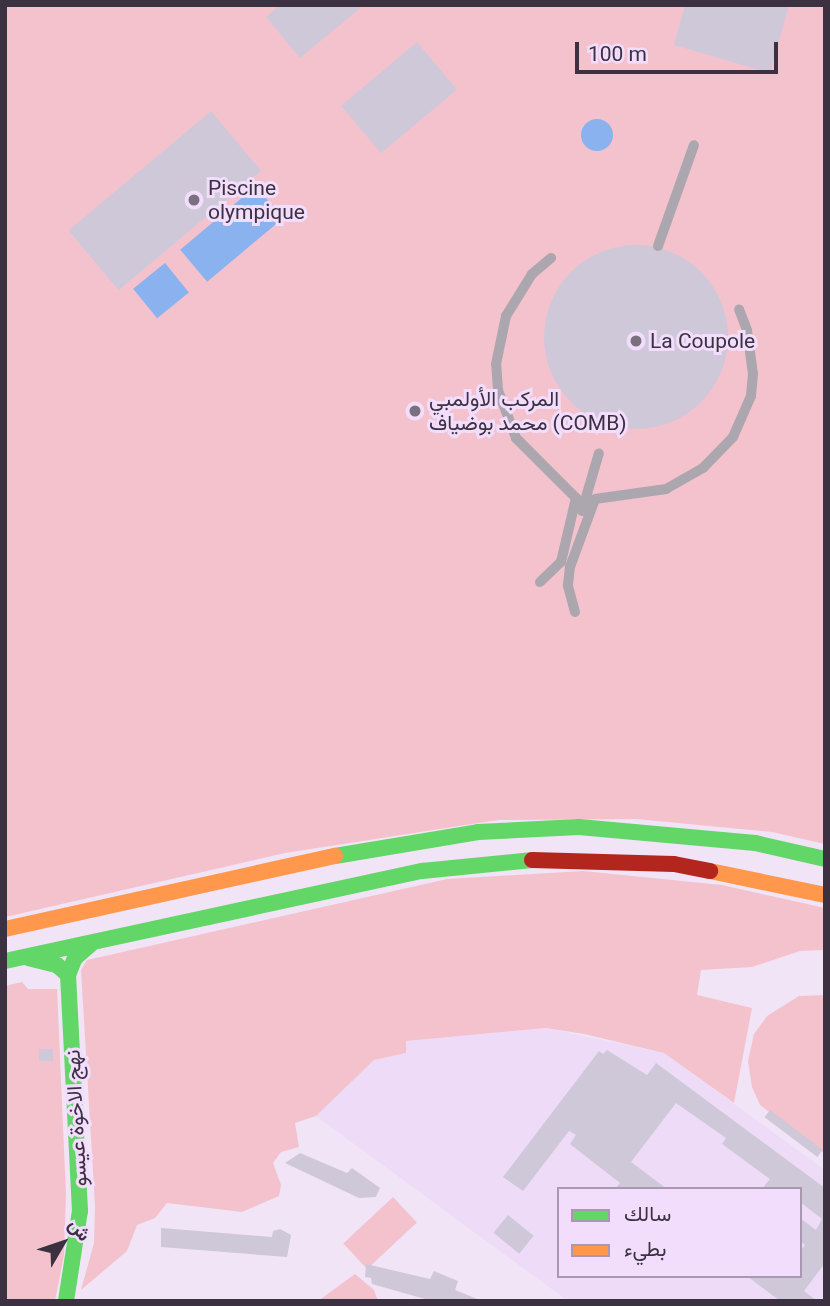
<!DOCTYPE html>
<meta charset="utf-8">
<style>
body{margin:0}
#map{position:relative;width:830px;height:1306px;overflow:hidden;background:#f0e4f6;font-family:Roboto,Vazirmatn,sans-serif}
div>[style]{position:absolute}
.built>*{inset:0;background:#eedbf8}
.green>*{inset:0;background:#f4c2cd;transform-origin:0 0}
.water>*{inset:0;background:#8ab2ee;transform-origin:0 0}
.round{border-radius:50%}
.building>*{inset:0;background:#cfc8d8;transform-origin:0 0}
.street>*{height:10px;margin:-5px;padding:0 5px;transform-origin:5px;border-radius:5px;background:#aca7ae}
.fast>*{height:16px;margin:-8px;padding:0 8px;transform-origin:8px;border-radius:8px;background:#63d668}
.slow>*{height:16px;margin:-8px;padding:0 8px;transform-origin:8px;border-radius:8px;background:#ff974d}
.jam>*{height:16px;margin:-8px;padding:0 8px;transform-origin:8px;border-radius:8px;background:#b3261e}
.dots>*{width:19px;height:19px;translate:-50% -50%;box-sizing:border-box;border:4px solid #f3ddfd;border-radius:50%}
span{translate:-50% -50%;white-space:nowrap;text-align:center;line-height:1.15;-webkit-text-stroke:6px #f3ddfd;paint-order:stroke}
.poi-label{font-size:21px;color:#3c3141}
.left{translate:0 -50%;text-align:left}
.street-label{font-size:21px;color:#3c3141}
.frame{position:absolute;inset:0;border:7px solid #3c3141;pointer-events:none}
.legend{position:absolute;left:557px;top:1187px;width:245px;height:91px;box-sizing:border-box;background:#f3ddfd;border:2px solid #aa98b2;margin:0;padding:9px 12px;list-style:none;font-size:21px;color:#3c3141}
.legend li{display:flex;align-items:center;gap:14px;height:35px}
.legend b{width:35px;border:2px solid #aa98b2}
.north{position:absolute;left:28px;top:1208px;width:70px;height:70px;-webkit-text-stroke:5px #f3ddfd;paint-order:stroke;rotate:51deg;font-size:19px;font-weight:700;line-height:28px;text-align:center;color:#3c3141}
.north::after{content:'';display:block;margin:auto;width:24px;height:32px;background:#3c3141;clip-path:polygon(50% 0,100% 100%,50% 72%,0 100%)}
.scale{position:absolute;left:575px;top:42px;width:203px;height:32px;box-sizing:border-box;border:4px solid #3c3141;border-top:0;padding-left:9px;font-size:21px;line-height:24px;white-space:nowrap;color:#3c3141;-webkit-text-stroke:5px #f3ddfd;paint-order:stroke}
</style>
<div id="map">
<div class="built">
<div style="clip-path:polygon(evenodd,546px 1028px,664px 1053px,825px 1170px,825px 1301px,568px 1301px,316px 1116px,374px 1060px,406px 1053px,406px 1041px,546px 1028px,559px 1189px,800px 1189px,800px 1276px,559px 1276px,559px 1189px)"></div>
</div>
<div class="green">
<div style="clip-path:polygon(5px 5px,825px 5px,825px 844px,772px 832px,636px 819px,498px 820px,285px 853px,5px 917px)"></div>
<div style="clip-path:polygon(583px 871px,722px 885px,825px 908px,825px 950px,800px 951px,752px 967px,701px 970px,697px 995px,752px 1008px,734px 1103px,664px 1053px,584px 1034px,546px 1028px,406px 1041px,406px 1053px,374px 1060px,316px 1116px,295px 1123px,299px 1147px,281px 1152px,273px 1163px,281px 1185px,279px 1196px,242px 1212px,167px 1203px,155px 1218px,137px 1225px,127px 1251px,81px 1290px,94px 1243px,95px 1206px,81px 970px,87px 960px,447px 879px)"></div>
<div style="clip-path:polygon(22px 982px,28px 989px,57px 989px,66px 1194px,64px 1255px,55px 1301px,5px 1301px,5px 986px)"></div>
<div style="clip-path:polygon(825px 995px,825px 1154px,760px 1105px,752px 1087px,748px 1061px,754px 1034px,767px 1016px,799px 996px)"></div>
<div style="left:393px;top:1197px;width:35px;height:68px;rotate:47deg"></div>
<div style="clip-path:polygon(355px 1274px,374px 1290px,378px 1301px,318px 1301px)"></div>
</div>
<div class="water">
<div class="round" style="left:581px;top:119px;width:32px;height:32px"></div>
<div style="left:256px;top:186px;width:42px;height:99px;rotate:50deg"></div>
<div style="left:165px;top:263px;width:38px;height:41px;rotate:51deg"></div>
</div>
<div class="building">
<div style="clip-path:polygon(280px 5px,364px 5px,300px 58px,266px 17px)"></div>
<div style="clip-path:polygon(685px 5px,789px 5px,770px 73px,674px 45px)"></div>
<div style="left:417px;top:42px;width:62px;height:99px;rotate:50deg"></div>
<div style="left:211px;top:111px;width:78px;height:186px;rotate:50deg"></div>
<div class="round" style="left:544px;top:245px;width:184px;height:184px"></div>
<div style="left:53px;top:1049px;width:12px;height:14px;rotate:90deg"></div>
<div style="clip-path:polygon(607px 1050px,647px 1075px,656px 1063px,825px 1188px,825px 1263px,804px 1291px,817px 1301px,780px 1301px,747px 1276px,800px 1276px,800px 1251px,805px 1245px,800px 1241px,800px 1218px,816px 1230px,822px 1219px,800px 1202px,800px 1189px,762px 1189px,770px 1179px,722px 1144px,726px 1138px,676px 1103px,631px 1162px,667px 1189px,615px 1189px,620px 1183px,570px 1144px,576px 1135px,569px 1131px,523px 1191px,503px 1177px,599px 1051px,603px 1054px)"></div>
<div style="left:770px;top:1110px;width:66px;height:9px;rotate:37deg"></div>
<div style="clip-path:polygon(300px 1153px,347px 1173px,352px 1168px,380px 1188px,376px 1197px,359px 1198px,285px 1163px)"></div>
<div style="left:508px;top:1215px;width:33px;height:23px;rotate:39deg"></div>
<div style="clip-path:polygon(161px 1228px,272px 1237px,273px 1231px,280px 1229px,291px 1235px,287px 1257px,161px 1247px)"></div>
<div style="clip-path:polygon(366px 1264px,430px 1279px,434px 1271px,458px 1281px,455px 1290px,482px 1301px,432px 1301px,372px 1284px,371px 1278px,365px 1277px)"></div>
</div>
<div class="street">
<div style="left:658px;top:246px;width:107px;rotate:-70.4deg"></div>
<div style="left:582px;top:511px;width:60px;rotate:-73.7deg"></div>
<div style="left:540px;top:582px;width:29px;rotate:-44deg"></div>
<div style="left:561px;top:562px;width:66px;rotate:-76.8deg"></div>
<div style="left:576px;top:498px;width:85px;rotate:-135deg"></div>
<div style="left:516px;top:438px;width:51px;rotate:-110.6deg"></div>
<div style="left:498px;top:390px;width:26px;rotate:-94deg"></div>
<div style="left:496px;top:364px;width:49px;rotate:-78.2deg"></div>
<div style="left:506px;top:316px;width:49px;rotate:-58.2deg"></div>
<div style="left:532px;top:274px;width:25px;rotate:-40deg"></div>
<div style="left:575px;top:612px;width:28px;rotate:-105deg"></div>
<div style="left:568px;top:585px;width:18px;rotate:-84deg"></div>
<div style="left:570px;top:567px;width:72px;rotate:-69.8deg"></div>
<div style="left:595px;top:499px;width:72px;rotate:-8deg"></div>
<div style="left:666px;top:489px;width:43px;rotate:-29.6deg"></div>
<div style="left:703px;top:468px;width:43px;rotate:-45.9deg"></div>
<div style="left:733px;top:437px;width:45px;rotate:-66.3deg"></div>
<div style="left:751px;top:396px;width:22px;rotate:-85deg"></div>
<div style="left:753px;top:374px;width:44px;rotate:-97.8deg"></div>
<div style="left:747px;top:330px;width:22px;rotate:-111deg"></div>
</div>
<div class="fast">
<div style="left:335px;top:856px;width:145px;rotate:-9.5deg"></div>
<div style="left:478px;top:832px;width:101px;rotate:-2.8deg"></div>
<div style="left:579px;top:827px;width:177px;rotate:5.2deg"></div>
<div style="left:755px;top:843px;width:72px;rotate:12.9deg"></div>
<div style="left:28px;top:958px;width:30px;rotate:14deg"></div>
<div style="left:57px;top:965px;width:15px;rotate:42deg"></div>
<div style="left:5px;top:961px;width:427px;rotate:-12.2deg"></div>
<div style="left:422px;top:871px;width:111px;rotate:-5.7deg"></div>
<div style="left:66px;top:1301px;width:91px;rotate:-81.2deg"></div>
<div style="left:80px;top:1211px;width:236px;rotate:-92.9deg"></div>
<div style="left:68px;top:975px;width:18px;rotate:-68deg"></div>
<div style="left:75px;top:958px;width:21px;rotate:-41deg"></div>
</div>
<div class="slow">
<div style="left:710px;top:871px;width:117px;rotate:11.8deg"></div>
<div style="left:5px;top:929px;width:338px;rotate:-12.5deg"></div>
</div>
<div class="jam">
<div style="left:532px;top:860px;width:142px;rotate:1.6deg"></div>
<div style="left:674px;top:864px;width:37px;rotate:11deg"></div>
</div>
<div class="dots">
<div style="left:194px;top:200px;background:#7b7080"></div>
<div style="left:636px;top:341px;background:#7b7080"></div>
<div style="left:415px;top:411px;background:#7b7080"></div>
</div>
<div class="poi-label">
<span class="left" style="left:208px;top:200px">Piscine<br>olympique</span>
<span class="left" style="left:650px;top:341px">La Coupole</span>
<span class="left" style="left:429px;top:411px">المركب الأولمبي<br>محمد بوضياف (COMB)</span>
</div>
<div class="street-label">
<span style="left:76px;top:1118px;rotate:-93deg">نهج الاخوة عيسو</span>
</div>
<div class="frame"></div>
<ul class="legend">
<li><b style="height:9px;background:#63d668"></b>سالك</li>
<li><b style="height:9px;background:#ff974d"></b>بطيء</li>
</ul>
<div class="north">ش</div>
<div class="scale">100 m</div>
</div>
